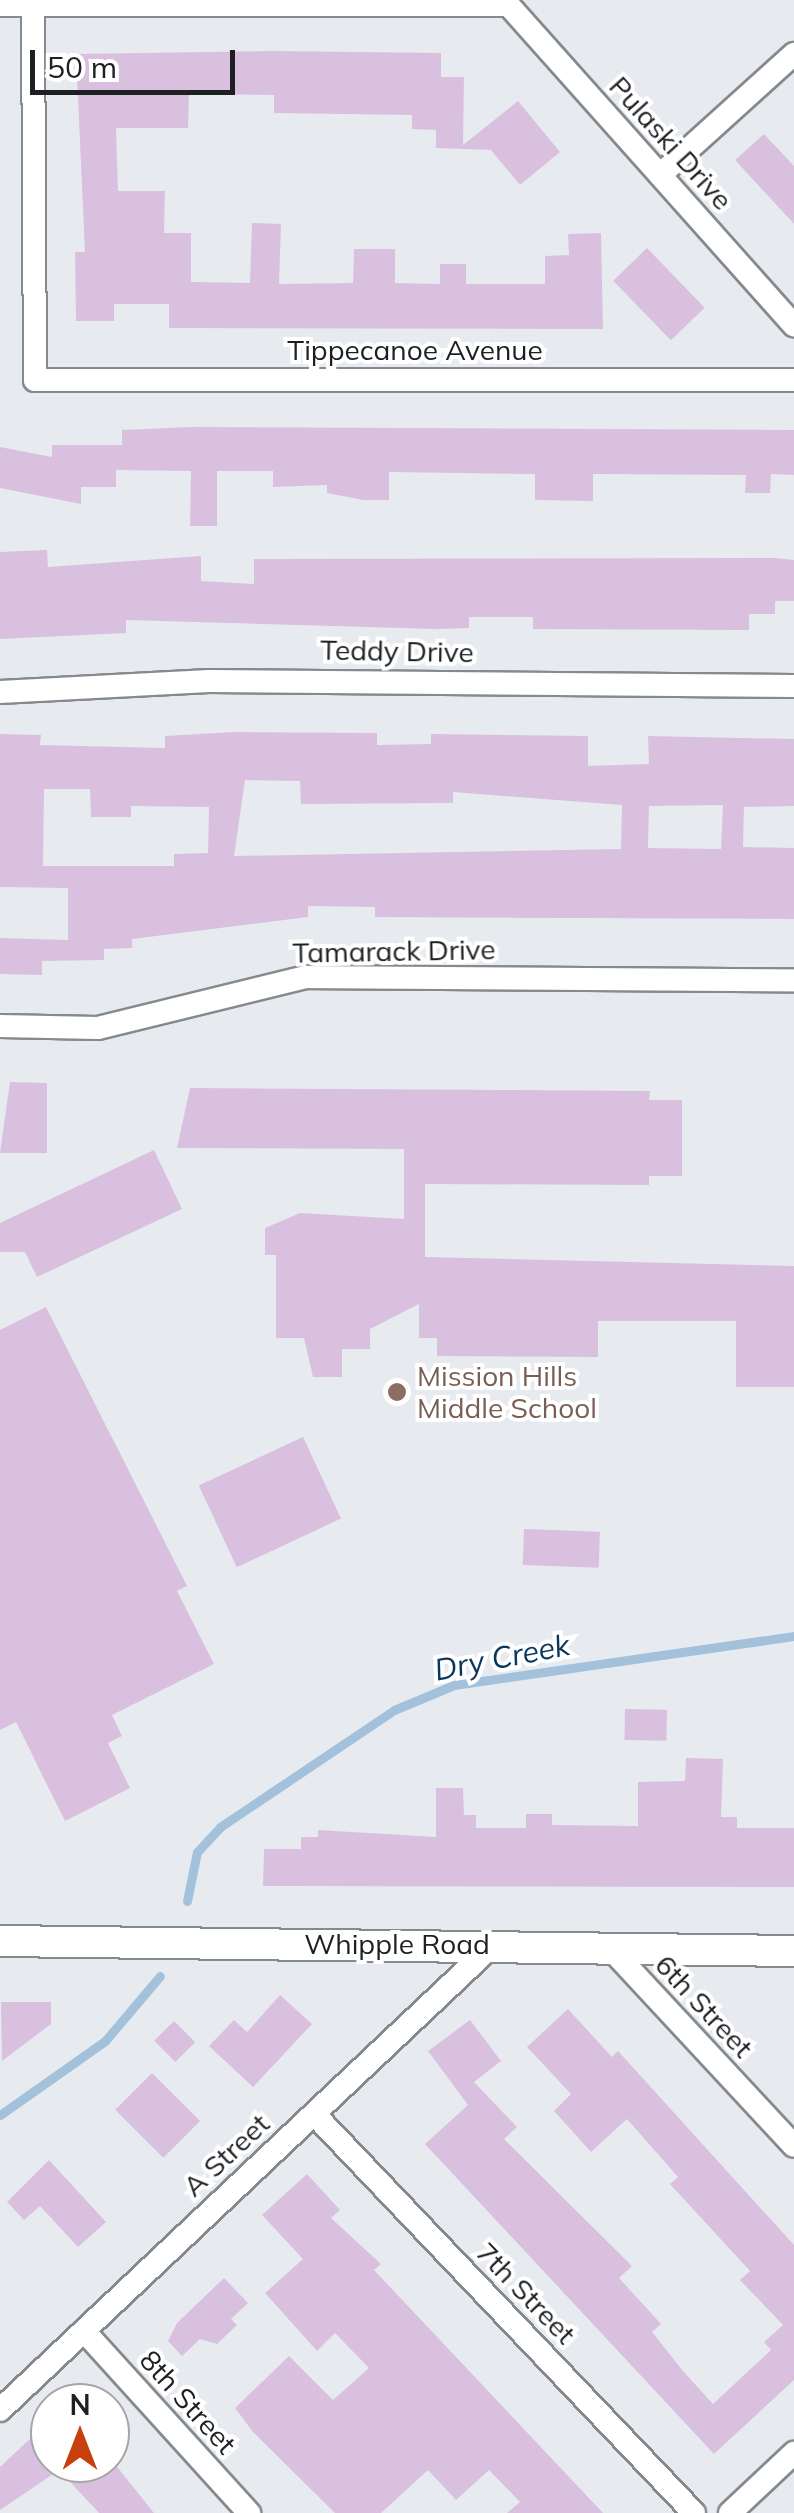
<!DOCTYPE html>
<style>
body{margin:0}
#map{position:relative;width:794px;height:2513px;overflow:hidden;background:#e7ebf0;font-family:Mulish,sans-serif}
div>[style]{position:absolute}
.stream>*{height:9px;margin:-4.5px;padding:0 4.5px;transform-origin:4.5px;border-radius:4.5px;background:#a4c1dc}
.building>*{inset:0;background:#d9c0df;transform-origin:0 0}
.roads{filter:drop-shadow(2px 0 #858a8e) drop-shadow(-2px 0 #858a8e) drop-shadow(0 2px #858a8e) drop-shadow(0 -2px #858a8e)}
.minor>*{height:22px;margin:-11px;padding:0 11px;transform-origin:11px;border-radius:11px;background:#fff}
.secondary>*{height:30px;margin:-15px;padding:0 15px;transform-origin:15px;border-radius:15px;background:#fff}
.dots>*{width:28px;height:28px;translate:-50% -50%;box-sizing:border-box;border:5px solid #fff;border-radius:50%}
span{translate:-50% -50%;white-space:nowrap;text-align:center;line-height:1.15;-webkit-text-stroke:8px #fff;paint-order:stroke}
.street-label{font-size:28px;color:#1d1f20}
.education-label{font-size:28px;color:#785e54}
.left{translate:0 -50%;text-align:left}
.water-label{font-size:30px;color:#08375b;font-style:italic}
.north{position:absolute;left:30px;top:2383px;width:100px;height:100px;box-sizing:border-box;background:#fff;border:2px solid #a5a5a6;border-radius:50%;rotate:0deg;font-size:28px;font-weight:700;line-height:40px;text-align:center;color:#1d1f20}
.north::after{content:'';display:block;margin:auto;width:35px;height:45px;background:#c63f0c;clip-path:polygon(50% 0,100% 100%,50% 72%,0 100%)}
.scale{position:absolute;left:30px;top:50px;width:205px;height:45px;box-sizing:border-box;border:5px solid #1d1f20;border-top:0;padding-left:12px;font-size:30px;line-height:35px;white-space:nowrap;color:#1d1f20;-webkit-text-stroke:8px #fff;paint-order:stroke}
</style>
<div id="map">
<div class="stream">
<div style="left:187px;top:1901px;width:50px;rotate:-78.5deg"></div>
<div style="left:197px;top:1852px;width:34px;rotate:-47deg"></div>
<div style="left:220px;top:1827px;width:210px;rotate:-33.9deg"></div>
<div style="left:394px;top:1710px;width:65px;rotate:-22.6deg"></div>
<div style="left:454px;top:1685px;width:344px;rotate:-8.2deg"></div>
<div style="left:0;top:2115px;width:128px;rotate:-35.2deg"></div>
<div style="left:105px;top:2041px;width:85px;rotate:-49.8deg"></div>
</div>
<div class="building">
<div style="clip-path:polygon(275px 51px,441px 53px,441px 77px,464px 77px,463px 145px,518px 101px,560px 152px,520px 185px,491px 150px,436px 148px,436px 130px,412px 129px,412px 115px,274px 113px,274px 95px,189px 94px,188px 128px,116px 128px,118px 191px,165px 191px,164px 233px,191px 233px,191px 282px,250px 283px,252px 223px,281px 224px,279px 284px,353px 283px,354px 249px,395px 249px,395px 283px,440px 284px,440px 264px,466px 264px,466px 284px,545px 284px,545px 256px,569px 255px,568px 234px,601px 233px,603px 329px,169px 328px,169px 304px,114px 304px,114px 321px,76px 321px,75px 252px,85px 252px,76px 54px)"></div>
<div style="clip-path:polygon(764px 134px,794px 166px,794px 224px,735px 160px)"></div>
<div style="left:647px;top:248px;width:83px;height:47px;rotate:46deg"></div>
<div style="clip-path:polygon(191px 427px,794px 430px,794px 475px,771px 474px,770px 493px,745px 493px,746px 475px,593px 474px,593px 501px,535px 500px,535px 474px,389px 472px,389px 500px,363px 500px,327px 493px,327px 485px,273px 487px,273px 471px,217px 471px,217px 526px,190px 526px,191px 471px,116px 470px,116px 487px,81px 487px,81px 504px,0 488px,0 447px,52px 457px,52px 445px,122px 445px,122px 430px)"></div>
<div style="clip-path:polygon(47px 550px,48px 567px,201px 556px,201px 581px,254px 584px,254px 559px,776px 558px,794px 560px,794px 601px,775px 601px,775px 614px,749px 614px,749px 630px,533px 629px,533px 617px,469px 617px,469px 628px,436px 629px,126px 620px,126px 633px,0 639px,0 552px)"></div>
<div style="clip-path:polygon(evenodd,234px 732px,377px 733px,377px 745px,431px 744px,431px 734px,588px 736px,588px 766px,649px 764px,648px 736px,794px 739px,794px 806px,744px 807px,743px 847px,794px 848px,794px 919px,375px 917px,375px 907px,308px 906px,308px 917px,132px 939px,132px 948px,104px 949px,104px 960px,42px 961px,42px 975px,0 974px,0 938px,68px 940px,68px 888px,0 887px,0 734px,41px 735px,40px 745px,165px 748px,165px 736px,234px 732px,245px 780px,300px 781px,301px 804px,453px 803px,453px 792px,622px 805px,621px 849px,234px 856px,245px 780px,234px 732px,44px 789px,90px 789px,91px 817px,131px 817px,131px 806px,209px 807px,208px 853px,174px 854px,174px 866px,43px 866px,44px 789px,234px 732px,723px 805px,721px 849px,648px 848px,649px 806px,723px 805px)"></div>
<div style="clip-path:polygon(10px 1082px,47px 1083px,47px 1153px,0 1153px)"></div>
<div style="clip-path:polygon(190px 1088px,650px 1091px,649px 1100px,682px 1100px,682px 1176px,649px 1176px,649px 1185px,425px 1184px,425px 1257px,794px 1266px,794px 1387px,736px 1387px,736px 1321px,598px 1321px,598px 1357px,437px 1356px,437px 1338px,419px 1338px,419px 1304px,370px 1329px,370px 1349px,342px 1349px,342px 1377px,313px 1377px,304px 1338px,276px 1338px,276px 1255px,265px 1255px,265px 1228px,300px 1213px,404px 1219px,404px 1149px,177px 1148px)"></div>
<div style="clip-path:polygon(154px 1150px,182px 1209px,37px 1277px,25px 1252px,0 1252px,0 1223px)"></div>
<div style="clip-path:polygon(46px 1307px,187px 1586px,177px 1591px,214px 1664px,112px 1715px,122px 1736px,108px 1743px,130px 1788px,65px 1821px,16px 1722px,0 1730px,0 1330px)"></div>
<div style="left:303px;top:1437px;width:90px;height:115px;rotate:65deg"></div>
<div style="left:524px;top:1529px;width:76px;height:36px;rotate:2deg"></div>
<div style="left:625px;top:1709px;width:42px;height:31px;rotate:1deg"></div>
<div style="clip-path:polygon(686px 1758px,723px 1759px,721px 1817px,737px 1817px,737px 1828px,794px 1828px,794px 1887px,263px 1886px,264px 1849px,301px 1849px,301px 1837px,318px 1837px,318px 1830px,436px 1837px,436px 1788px,463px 1788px,464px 1815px,476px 1815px,476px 1828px,526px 1828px,526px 1814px,552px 1814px,552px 1825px,638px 1826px,638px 1782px,685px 1781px)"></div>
<div style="clip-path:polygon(280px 1995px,312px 2024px,253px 2087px,209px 2046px,234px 2020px,247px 2032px)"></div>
<div style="clip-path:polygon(1px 2002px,51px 2002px,51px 2024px,2px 2061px)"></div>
<div style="clip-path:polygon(568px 2009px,612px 2057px,618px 2051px,794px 2245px,794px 2380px,714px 2454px,425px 2144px,468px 2105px,428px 2051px,470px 2020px,501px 2061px,474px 2082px,517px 2127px,504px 2139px,632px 2266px,619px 2278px,661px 2324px,652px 2332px,683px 2371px,713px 2404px,771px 2350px,764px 2342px,783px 2325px,740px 2280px,750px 2271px,670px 2184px,678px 2177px,627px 2119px,591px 2152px,554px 2111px,571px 2094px,527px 2047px)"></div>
<div style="left:174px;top:2021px;width:30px;height:28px;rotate:45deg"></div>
<div style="left:152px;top:2073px;width:68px;height:52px;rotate:45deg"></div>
<div style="clip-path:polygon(49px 2160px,106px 2222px,78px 2247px,40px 2206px,24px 2220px,7px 2202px)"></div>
<div style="clip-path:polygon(307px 2174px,340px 2210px,331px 2218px,381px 2264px,374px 2270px,603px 2513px,507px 2513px,520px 2502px,489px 2470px,456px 2500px,428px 2470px,381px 2513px,335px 2513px,253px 2432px,235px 2408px,289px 2356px,333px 2400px,369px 2368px,335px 2333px,317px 2351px,265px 2293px,303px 2259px,262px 2215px)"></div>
<div style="clip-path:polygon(224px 2278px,248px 2303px,231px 2319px,237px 2325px,217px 2344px,200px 2339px,182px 2356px,168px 2341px,177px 2323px)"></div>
<div style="clip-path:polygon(50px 2420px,50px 2463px,114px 2463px,154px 2513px,99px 2513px,59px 2470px,0 2510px,0 2467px)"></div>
</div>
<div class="roads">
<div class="minor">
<div style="left:504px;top:0;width:436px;rotate:48.3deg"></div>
<div style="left:0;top:5px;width:508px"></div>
<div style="left:33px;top:5px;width:375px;rotate:89.7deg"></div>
<div style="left:35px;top:380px;width:759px"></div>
<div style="left:660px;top:175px;width:181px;rotate:-42.1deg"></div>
<div style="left:0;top:692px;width:209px;rotate:-3deg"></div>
<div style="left:209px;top:681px;width:585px;rotate:0.49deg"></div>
<div style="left:0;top:1026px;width:98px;rotate:1.2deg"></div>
<div style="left:98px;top:1028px;width:214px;rotate:-13.8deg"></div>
<div style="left:306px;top:977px;width:488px;rotate:0.4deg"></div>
<div style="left:612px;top:1950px;width:267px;rotate:47.1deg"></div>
<div style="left:314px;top:2114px;width:551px;rotate:46.4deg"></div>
<div style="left:84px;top:2331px;width:246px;rotate:47.8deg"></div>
<div style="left:0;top:2410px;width:679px;rotate:-43.33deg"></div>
<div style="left:730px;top:2513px;width:88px;rotate:-43.2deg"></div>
</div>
<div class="secondary">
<div style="left:0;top:1941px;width:794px;rotate:0.72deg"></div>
</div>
</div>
<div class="dots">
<div style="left:397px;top:1392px;background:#8d6e63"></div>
</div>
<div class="street-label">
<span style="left:671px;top:143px;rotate:48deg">Pulaski Drive</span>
<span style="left:415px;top:350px">Tippecanoe Avenue</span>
<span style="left:397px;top:651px;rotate:1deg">Teddy Drive</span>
<span style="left:394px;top:951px;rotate:-1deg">Tamarack Drive</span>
<span style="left:397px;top:1944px">Whipple Road</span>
<span style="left:704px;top:2006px;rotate:47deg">6th Street</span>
<span style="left:226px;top:2155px;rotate:-43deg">A Street</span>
<span style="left:526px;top:2293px;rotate:46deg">7th Street</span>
<span style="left:188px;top:2402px;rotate:48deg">8th Street</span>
</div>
<div class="education-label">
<span class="left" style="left:417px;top:1392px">Mission Hills<br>Middle School</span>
</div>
<div class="water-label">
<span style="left:502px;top:1657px;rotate:-11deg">Dry Creek</span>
</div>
<div class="north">N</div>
<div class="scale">50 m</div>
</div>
